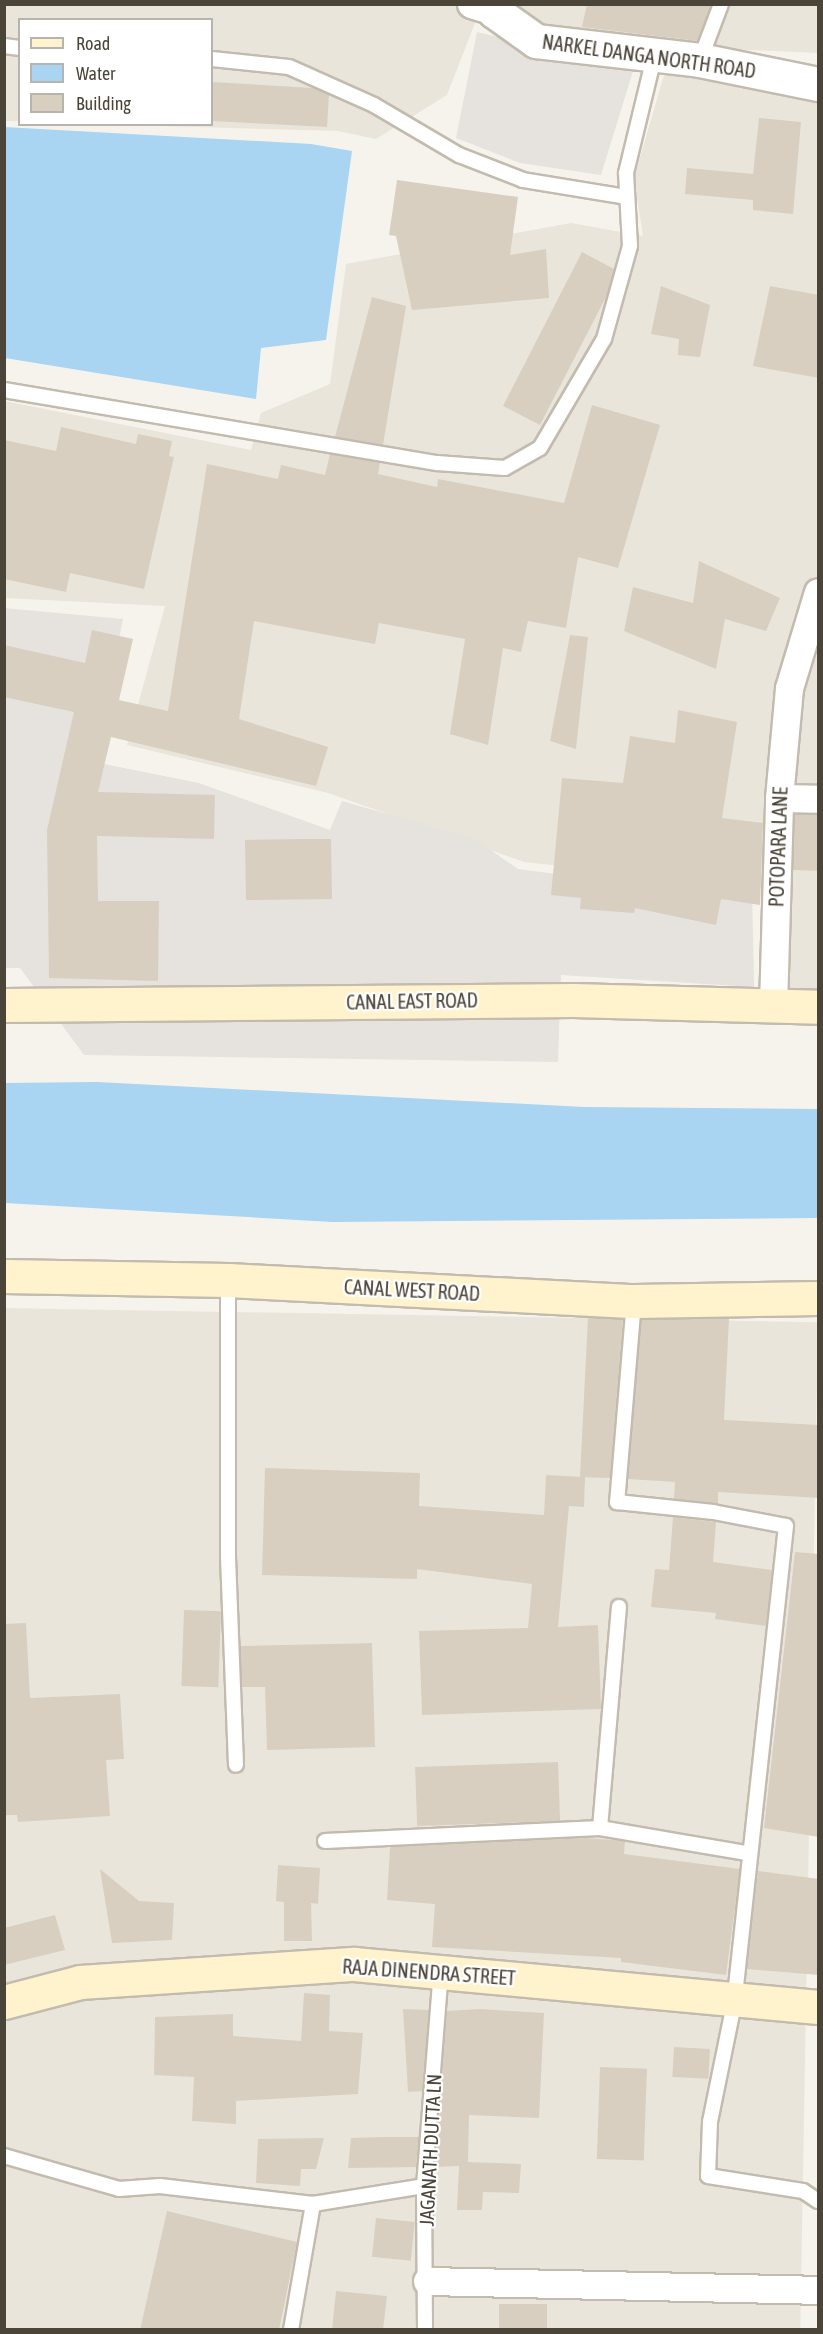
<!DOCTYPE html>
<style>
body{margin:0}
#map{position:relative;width:823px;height:2334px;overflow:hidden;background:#f6f3ec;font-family:"Asap Condensed",sans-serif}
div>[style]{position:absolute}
.residential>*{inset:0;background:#eae5da;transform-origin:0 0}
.industrial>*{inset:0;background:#e6e2dd}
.water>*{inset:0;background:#a9d4f2}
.building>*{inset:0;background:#d8cfc1;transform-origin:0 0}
.roads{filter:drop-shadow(2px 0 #c2bbae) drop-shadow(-2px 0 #c2bbae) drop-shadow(0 2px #c2bbae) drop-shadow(0 -2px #c2bbae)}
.service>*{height:14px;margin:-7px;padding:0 7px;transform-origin:7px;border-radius:7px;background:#fff}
.minor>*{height:27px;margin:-13.5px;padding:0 13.5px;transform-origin:13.5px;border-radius:13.5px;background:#fff}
.tertiary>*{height:33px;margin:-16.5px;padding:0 16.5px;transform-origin:16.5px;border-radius:16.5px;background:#fff}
.secondary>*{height:33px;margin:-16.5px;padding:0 16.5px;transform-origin:16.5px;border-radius:16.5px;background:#fff3cd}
span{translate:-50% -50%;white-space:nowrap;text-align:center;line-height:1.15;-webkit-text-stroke:4.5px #fff;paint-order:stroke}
.street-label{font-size:20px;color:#4b4439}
.frame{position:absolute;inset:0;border:6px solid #4b4439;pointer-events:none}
.legend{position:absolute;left:18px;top:18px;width:195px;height:108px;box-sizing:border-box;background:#fff;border:2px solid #b7b4b0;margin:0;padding:8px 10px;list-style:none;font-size:18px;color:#4b4439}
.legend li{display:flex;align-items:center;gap:12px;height:30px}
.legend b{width:30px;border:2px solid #b7b4b0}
</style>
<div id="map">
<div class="residential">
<div style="clip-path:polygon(5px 5px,482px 5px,447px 95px,376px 139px,338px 131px,124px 125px,212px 124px,212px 20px,20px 20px,19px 121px,5px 121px)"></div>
<div style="clip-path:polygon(520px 5px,818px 5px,818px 53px,680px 47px,541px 29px)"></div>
<div style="clip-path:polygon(664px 75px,818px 83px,818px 608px,780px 698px,765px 888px,524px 862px,328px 793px,127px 745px,165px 606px,5px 598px,4px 401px,251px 450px,261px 413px,330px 384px,346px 264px,571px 223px,643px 236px,634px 178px)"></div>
<div style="clip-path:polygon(818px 653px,818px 993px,790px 992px,779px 798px,804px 684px)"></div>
<div style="left:4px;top:1308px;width:814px;height:1021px;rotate:1deg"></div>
</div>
<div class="industrial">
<div style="clip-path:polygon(477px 32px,633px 71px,601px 175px,520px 163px,456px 138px)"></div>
<div style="clip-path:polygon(4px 608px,123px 619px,94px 762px,199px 783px,330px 830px,342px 801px,475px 839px,518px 869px,610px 881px,752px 888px,754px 987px,561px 975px,558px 1062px,84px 1055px,20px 968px,5px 968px)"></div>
</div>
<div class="water">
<div style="clip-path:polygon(4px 127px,311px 144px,352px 151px,326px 340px,261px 348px,256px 399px,5px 358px)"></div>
<div style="clip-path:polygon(97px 1082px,584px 1107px,818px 1109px,818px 1218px,332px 1222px,5px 1203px,5px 1083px)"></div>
</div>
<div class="building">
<div style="clip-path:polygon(587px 4px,711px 4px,698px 41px,582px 27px)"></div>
<div style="clip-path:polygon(212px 82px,313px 88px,329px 95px,327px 127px,212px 121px)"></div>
<div style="clip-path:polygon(759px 118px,801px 122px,793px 214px,753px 210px,753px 200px,685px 194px,687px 168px,753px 174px)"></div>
<div style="clip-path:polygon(397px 180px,518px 197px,510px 255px,546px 249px,549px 298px,412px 310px,396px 236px,389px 235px)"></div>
<div style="clip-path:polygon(582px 252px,614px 269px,607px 295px,540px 425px,503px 406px)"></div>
<div style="clip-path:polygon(661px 286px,710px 305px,700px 357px,678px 355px,679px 339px,651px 334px)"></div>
<div style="clip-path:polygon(770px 286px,819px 295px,819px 378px,753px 366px)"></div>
<div style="clip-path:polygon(372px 297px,406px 306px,383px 445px,335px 437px)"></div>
<div style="clip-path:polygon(592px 405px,660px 425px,618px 568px,578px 557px,566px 628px,528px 621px,521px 652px,503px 648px,488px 745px,450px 734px,465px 639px,379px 623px,375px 644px,254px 621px,239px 719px,328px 747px,316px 786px,111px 737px,98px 792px,215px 795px,214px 839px,97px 836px,98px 901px,159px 901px,158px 981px,49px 978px,47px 830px,74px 712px,4px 697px,4px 645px,85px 663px,92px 630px,133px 639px,119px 700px,168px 711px,207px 464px,278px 479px,281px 465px,325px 475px,330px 454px,380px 462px,378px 474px,437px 487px,438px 479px,564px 503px)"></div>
<div style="clip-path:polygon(61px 427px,136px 444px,138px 434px,172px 441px,169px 456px,174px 457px,144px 589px,70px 573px,66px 592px,4px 579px,4px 440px,56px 451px)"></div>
<div style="clip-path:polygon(699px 561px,780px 598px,766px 631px,725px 619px,716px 669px,624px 631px,633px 587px,693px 603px)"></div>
<div style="clip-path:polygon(570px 635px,588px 637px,576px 749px,550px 741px)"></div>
<div style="clip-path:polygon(678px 710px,737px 722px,722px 818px,763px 823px,760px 905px,721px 899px,716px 925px,635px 908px,634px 913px,580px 909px,581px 898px,551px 895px,562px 778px,623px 783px,630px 736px,675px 743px)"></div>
<div style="left:794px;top:814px;width:25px;height:56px;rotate:2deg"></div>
<div style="clip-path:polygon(298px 839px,331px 839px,332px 899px,246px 900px,245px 840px)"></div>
<div style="clip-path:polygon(588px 1317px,623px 1319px,610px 1478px,580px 1477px)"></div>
<div style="clip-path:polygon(729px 1318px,724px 1420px,819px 1425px,819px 1498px,718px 1492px,718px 1504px,674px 1499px,675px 1482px,628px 1479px,641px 1320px)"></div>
<div style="clip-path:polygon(265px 1468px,420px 1473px,419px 1506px,544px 1515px,546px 1475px,585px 1477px,584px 1507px,569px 1506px,558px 1627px,598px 1625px,601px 1709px,422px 1715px,419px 1631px,528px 1628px,532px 1584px,417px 1569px,417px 1579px,262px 1575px)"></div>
<div style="clip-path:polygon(673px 1517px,716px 1522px,713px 1562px,772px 1570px,766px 1626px,715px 1619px,716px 1613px,651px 1607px,655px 1569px,669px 1570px)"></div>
<div style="clip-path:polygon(795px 1552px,819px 1554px,819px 1837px,764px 1828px)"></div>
<div style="left:184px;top:1610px;width:37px;height:76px;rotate:2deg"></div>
<div style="clip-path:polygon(26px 1623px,30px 1698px,120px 1694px,124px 1759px,106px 1760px,110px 1816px,18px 1822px,17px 1815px,4px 1815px,4px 1624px)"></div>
<div style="clip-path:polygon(372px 1643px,375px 1747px,267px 1750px,265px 1687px,242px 1687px,240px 1646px)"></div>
<div style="left:558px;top:1762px;width:59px;height:143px;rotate:88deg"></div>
<div style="clip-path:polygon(586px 1838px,625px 1841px,624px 1854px,740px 1869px,726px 1975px,621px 1962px,621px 1958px,432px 1947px,435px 1904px,387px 1900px,390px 1847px)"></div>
<div style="clip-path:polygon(278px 1865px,320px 1868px,318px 1904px,311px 1903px,312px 1941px,284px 1941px,284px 1902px,276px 1901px)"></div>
<div style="clip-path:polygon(100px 1869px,139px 1901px,174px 1903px,172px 1940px,112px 1943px)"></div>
<div style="clip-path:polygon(758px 1871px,819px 1879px,819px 1975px,747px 1969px)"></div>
<div style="clip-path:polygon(55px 1915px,65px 1950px,4px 1965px,4px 1928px)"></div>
<div style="clip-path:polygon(304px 1993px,330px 1995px,329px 2031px,363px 2033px,358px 2094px,236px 2101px,236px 2124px,192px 2121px,194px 2077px,154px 2075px,155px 2017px,233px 2014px,233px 2036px,301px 2041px)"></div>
<div style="clip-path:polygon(403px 2009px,429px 2010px,423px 2091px,408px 2092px)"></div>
<div style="clip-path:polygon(480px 2009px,544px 2013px,539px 2118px,469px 2115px,468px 2162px,521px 2164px,519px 2193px,483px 2192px,482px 2210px,457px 2210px,459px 2166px,435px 2167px,447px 2011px)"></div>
<div style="left:674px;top:2047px;width:36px;height:30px;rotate:3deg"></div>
<div style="left:600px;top:2067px;width:47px;height:92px;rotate:2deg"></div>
<div style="clip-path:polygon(383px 2137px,419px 2137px,416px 2167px,348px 2168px,351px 2138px)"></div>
<div style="clip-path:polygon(324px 2138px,316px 2169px,301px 2169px,300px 2186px,256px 2183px,258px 2139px)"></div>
<div style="clip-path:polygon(167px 2211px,297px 2242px,279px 2330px,140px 2330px)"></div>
<div style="left:376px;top:2218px;width:39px;height:39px;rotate:6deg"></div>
<div style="clip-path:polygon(336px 2291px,387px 2296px,383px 2330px,332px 2330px)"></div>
<div style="left:499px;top:2304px;width:48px;height:26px"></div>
</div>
<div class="roads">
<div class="service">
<div style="left:4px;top:46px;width:16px;rotate:7deg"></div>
<div style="left:212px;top:59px;width:77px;rotate:5.9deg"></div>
<div style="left:289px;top:67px;width:93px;rotate:24.1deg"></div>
<div style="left:374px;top:105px;width:99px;rotate:30.5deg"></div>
<div style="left:459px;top:155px;width:69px;rotate:21.3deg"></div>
<div style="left:523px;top:180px;width:105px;rotate:9.3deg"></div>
<div style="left:700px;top:60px;width:60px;rotate:-69.4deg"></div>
<div style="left:4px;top:390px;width:439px;rotate:9.6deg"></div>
<div style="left:437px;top:463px;width:68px;rotate:4.2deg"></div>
<div style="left:505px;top:468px;width:40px;rotate:-29.7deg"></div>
<div style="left:540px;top:448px;width:126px;rotate:-59.6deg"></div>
<div style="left:604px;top:339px;width:97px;rotate:-74.4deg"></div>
<div style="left:630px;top:246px;width:73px;rotate:-93.1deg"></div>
<div style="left:626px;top:173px;width:119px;rotate:-76.4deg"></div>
<div style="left:228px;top:1280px;width:277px;rotate:90deg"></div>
<div style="left:228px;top:1557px;width:208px;rotate:87.8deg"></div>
<div style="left:634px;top:1301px;width:202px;rotate:94.8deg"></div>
<div style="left:617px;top:1502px;width:97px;rotate:5.9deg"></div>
<div style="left:713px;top:1512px;width:74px;rotate:10.9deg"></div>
<div style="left:786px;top:1526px;width:476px;rotate:96.2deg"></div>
<div style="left:735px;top:1999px;width:126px;rotate:101.5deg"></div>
<div style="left:710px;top:2122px;width:54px;rotate:92.1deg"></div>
<div style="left:708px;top:2176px;width:96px;rotate:9deg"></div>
<div style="left:803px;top:2191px;width:18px;rotate:34deg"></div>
<div style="left:600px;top:1828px;width:222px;rotate:-85.1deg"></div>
<div style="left:325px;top:1841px;width:275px;rotate:-2.7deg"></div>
<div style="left:600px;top:1828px;width:149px;rotate:9.7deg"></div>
<div style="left:4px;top:2156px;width:120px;rotate:16deg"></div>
<div style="left:119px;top:2189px;width:41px;rotate:-4.2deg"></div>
<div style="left:160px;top:2186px;width:154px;rotate:6.7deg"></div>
<div style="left:313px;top:2204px;width:112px;rotate:-9.2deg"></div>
<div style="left:291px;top:2330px;width:128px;rotate:-80.1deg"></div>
<div style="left:425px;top:2330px;width:144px;rotate:-90.4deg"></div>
<div style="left:424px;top:2186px;width:215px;rotate:-85.5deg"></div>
</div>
<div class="minor">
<div style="left:471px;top:4px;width:24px;rotate:17deg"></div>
<div style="left:779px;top:798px;width:39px;rotate:1deg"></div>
<div style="left:773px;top:1006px;width:208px;rotate:-88.3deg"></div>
<div style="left:779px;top:798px;width:110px;rotate:-84.8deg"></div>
<div style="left:789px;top:688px;width:100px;rotate:-73.2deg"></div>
<div style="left:427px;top:2281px;width:391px;rotate:1.3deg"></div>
</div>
<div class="tertiary">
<div style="left:495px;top:4px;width:7px;rotate:98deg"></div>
<div style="left:494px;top:11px;width:52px;rotate:35.5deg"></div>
<div style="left:536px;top:41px;width:165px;rotate:6.6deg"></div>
<div style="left:700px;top:60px;width:120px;rotate:11.5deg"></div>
</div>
<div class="secondary">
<div style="left:4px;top:1005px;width:569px;rotate:-0.5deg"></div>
<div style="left:573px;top:1000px;width:245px;rotate:1.6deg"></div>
<div style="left:4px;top:1276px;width:224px;rotate:1deg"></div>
<div style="left:228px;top:1280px;width:407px;rotate:3deg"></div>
<div style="left:634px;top:1301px;width:184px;rotate:-0.9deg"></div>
<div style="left:4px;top:2002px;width:79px;rotate:-14.7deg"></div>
<div style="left:80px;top:1982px;width:275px;rotate:-3.8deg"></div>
<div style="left:354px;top:1964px;width:466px;rotate:5.3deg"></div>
</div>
</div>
<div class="street-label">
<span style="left:649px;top:56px;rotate:8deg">NARKEL DANGA NORTH ROAD</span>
<span style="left:778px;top:847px;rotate:-88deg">POTOPARA LANE</span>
<span style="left:412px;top:1001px;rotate:-1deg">CANAL EAST ROAD</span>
<span style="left:412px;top:1290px;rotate:3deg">CANAL WEST ROAD</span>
<span style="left:429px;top:1972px;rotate:4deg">RAJA DINENDRA STREET</span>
<span style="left:430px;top:2150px;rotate:-87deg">JAGANATH DUTTA LN</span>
</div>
<div class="frame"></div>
<ul class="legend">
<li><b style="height:8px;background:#fff3cd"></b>Road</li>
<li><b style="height:16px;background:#a9d4f2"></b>Water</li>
<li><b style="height:16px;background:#d8cfc1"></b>Building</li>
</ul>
</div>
